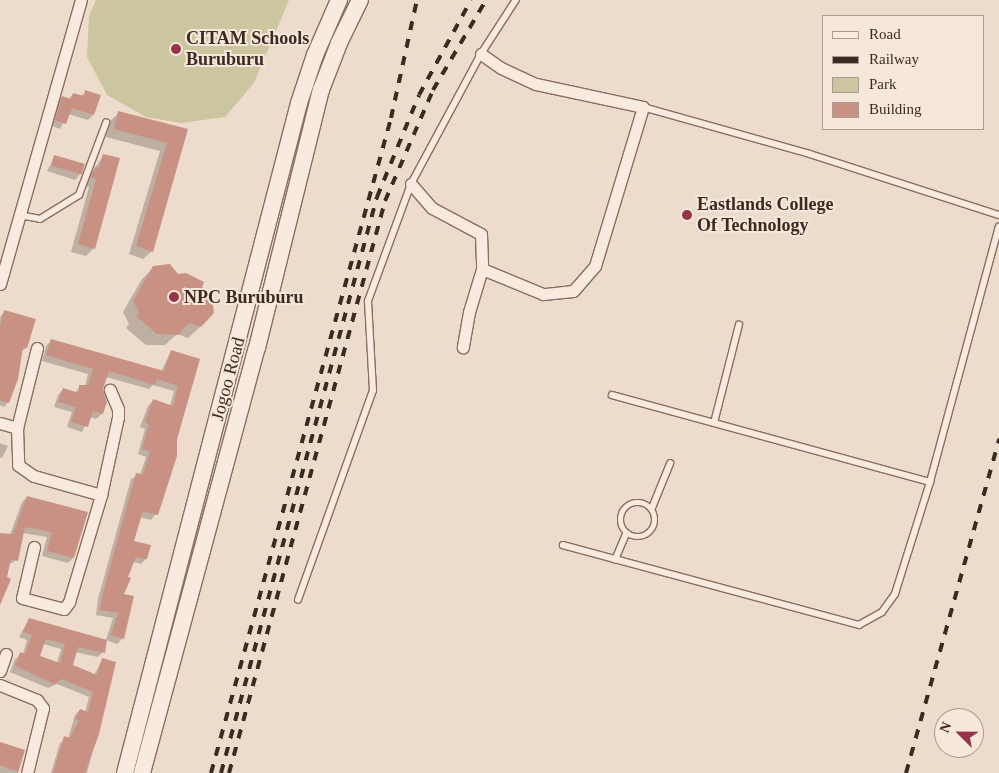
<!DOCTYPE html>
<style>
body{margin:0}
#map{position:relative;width:999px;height:773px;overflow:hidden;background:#eddbcb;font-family:Georgia,serif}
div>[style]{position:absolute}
.green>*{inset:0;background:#cbc69f}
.shadow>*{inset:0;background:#0003}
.building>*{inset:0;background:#c99183;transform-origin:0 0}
.roads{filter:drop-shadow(1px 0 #896d60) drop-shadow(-1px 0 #896d60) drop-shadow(0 1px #896d60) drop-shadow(0 -1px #896d60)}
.service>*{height:5.5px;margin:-2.75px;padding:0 2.75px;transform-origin:2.75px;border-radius:2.75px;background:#f8eade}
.service>.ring{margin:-2.75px;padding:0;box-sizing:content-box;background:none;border:5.5px solid #f8eade;border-radius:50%}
.minor>*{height:11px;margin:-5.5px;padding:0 5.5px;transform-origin:5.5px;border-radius:5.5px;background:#f8eade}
.secondary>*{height:16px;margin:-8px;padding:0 8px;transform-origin:8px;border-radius:8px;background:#f8eade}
.rail>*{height:4px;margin-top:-2px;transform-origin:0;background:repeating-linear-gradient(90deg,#3b2922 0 9px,transparent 0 18px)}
.dots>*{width:14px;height:14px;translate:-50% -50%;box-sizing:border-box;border:2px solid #f5e7da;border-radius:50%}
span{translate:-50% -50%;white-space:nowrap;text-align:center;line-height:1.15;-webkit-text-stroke:4px #f5e7da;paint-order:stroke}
.poi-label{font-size:18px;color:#3b2922;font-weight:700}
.left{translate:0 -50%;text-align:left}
.street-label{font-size:18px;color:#3b2922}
.legend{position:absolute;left:822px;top:15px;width:162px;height:115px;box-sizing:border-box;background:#f5e7da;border:1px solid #ab9b90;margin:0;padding:6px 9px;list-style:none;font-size:15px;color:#3b2922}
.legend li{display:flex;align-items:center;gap:10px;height:25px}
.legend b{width:25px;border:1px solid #ab9b90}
.north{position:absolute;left:934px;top:708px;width:50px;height:50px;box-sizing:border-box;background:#f5e7da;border:1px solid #ab9b90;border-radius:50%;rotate:293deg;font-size:14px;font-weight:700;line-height:20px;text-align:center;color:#3b2922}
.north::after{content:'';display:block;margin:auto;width:18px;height:22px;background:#953349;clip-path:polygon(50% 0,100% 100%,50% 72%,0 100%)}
</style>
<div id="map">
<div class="green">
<div style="clip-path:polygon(96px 0,289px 0,254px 83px,225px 117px,181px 123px,146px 117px,107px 95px,87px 57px,89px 16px)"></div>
</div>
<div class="shadow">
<div style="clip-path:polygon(86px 92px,93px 115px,88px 120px,68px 114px,60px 129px,50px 125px,57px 102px,62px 97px,68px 99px,74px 94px,81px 96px)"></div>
<div style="clip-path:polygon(119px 113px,186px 130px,152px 251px,143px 259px,129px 254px,160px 151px,106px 137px,110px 121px)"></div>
<div style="clip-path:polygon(103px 156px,94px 248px,86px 256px,71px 252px,89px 187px,83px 186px)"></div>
<div style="clip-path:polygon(55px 157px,80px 174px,75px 180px,47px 171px)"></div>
<div style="clip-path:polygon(153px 268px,200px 327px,188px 338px,177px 334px,165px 345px,146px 345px,126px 328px,129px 324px,123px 312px,142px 279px)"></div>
<div style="clip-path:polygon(5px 311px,26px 348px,21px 352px,8px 402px,4px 407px,0 405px,0 317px)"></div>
<div style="clip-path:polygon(51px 341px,161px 372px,171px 351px,199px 360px,156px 514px,151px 520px,140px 517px,132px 542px,146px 559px,141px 564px,133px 562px,126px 577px,123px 595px,132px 597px,122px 639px,117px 644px,106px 640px,113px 618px,96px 615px,98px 599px,131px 479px,140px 475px,146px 457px,138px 454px,145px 429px,140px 427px,148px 406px,153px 401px,170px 406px,174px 391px,153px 385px,149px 389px,106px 377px,101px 389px,106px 402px,102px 414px,96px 419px,90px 417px,82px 432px,67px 427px,72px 412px,54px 407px,58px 395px,63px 389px,75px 393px,80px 386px,85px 386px,88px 374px,42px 361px,46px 346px)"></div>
<div style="clip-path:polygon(0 443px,8px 446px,2px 458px,0 457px)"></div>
<div style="clip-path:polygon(27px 497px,73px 558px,68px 563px,42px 556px,47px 537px,23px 533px,17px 560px,8px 565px,0 595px,0 534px,10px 535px,22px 502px)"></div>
<div style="clip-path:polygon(evenodd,29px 619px,103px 652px,98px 657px,75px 652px,72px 666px,94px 675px,102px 660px,115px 663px,87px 773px,51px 773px,60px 743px,68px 739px,75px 715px,80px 710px,85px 712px,89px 697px,57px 684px,48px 688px,10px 672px,15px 659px,23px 654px,27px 640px,19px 637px,29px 619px,43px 644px,61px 649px,57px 663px,38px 656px,43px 644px)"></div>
<div style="clip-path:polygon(0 743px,24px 751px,18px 773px,0 773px)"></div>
</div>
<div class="building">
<div style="clip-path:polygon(85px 90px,101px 95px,94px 115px,72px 108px,66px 124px,55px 120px,62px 96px,71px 99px,73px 93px,84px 96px)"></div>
<div style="clip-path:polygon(118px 111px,188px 129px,153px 252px,136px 246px,167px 143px,114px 129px)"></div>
<div style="clip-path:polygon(103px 154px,120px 158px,95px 249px,78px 244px,96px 179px,91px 177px,95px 167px,99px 168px)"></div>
<div style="left:54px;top:155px;width:32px;height:11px;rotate:16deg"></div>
<div style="clip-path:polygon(170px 264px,178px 274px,186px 273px,204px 282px,202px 287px,211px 293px,214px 313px,201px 327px,189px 323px,178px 335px,157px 334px,137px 317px,139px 312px,133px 301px,153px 266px)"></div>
<div style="clip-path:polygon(4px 310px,36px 319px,27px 348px,23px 347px,18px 379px,9px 403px,0 400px,0 326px)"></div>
<div style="clip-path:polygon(51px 339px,164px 371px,171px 350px,200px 359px,177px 439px,177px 456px,158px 515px,143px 511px,134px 541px,151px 545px,147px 559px,136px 557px,128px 577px,131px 578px,124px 594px,134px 596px,124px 639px,111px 635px,118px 613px,100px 610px,103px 593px,136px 473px,143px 474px,150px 451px,142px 449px,149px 424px,145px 422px,153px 399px,173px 406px,178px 386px,157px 379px,155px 385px,109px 371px,103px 389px,107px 402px,103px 414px,93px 411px,88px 427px,71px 422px,76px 407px,58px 402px,63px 388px,79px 393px,79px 385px,88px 385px,93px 369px,46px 355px)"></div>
<div style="clip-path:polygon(27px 496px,88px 512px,74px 558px,47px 551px,52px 532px,25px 527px,18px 561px,11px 559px,7px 577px,11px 579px,0 605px,0 533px,13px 534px)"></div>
<div style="clip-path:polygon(evenodd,29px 618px,107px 640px,105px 653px,78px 647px,73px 665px,97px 675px,102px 658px,116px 662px,99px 734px,85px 773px,53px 773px,64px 736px,70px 738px,79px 720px,75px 719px,80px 709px,88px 712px,93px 692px,62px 679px,54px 684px,15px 666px,20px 652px,25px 654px,32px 635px,23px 632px,29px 618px,46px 639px,65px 644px,60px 663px,40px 656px,46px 639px)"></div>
<div style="clip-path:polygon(0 742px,25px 750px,18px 772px,0 765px)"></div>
</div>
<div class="roads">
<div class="service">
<div style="left:643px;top:107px;width:173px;rotate:15.7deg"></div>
<div style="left:810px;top:154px;width:199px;rotate:17.9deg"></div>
<div style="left:20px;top:215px;width:20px;rotate:11deg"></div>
<div style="left:40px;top:219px;width:46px;rotate:-31.6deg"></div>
<div style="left:79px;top:195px;width:77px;rotate:-69.4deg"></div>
<div style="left:612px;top:395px;width:330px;rotate:15.3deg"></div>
<div style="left:714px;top:423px;width:101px;rotate:-75.7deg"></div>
<div class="ring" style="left:621px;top:503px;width:28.5px;height:28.5px"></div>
<div style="left:652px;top:508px;width:48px;rotate:-67.8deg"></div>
<div style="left:563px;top:545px;width:307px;rotate:15.1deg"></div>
<div style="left:859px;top:625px;width:26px;rotate:-29deg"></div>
<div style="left:882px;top:612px;width:22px;rotate:-54deg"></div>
<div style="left:895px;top:594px;width:117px;rotate:-72.6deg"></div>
<div style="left:930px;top:482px;width:264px;rotate:-74.9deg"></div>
<div style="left:615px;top:560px;width:28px;rotate:-67deg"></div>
<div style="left:298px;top:600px;width:222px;rotate:-70.3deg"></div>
<div style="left:373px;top:391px;width:90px;rotate:-93.2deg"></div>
<div style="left:368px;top:301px;width:125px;rotate:-69.8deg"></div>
<div style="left:411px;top:184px;width:148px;rotate:-61.7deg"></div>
<div style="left:481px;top:54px;width:64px;rotate:-57.1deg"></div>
</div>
<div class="minor">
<div style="left:481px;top:54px;width:24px;rotate:35deg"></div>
<div style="left:501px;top:68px;width:38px;rotate:25deg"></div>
<div style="left:536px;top:84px;width:109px;rotate:12.1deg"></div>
<div style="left:643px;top:107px;width:166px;rotate:106.8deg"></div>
<div style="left:595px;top:266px;width:33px;rotate:131deg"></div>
<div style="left:573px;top:291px;width:30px;rotate:174deg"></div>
<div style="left:543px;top:294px;width:66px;rotate:-157.7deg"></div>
<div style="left:411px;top:184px;width:32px;rotate:49deg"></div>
<div style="left:432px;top:208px;width:55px;rotate:28deg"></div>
<div style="left:481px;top:234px;width:35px;rotate:88deg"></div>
<div style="left:482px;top:269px;width:45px;rotate:106.8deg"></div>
<div style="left:469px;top:312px;width:36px;rotate:100deg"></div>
<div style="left:0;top:284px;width:295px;rotate:-74.1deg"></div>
<div style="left:37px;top:348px;width:82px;rotate:104deg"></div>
<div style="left:17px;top:428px;width:37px;rotate:88deg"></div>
<div style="left:18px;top:465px;width:19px;rotate:35deg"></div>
<div style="left:34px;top:476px;width:70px;rotate:15.8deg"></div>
<div style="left:0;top:423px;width:18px;rotate:16deg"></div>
<div style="left:34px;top:547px;width:52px;rotate:103.2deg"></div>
<div style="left:22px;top:598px;width:43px;rotate:14.7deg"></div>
<div style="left:64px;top:609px;width:9px;rotate:-54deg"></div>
<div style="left:69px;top:602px;width:112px;rotate:-73.3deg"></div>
<div style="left:101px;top:495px;width:80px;rotate:-77.7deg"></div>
<div style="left:118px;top:417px;width:8px;rotate:-90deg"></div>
<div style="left:118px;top:409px;width:21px;rotate:-113deg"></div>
<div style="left:0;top:671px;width:18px;rotate:-71deg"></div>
<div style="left:0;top:685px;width:40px;rotate:22deg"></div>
<div style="left:37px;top:700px;width:10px;rotate:53deg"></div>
<div style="left:43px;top:708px;width:67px;rotate:103.8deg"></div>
</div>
<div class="secondary">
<div style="left:125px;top:773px;width:692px;rotate:-75.44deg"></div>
<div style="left:299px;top:103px;width:51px;rotate:-71.6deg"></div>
<div style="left:315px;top:55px;width:60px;rotate:-66.4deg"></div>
<div style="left:142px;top:773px;width:440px;rotate:-74.9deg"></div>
<div style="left:257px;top:348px;width:266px;rotate:-76.1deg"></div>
<div style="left:321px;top:90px;width:50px;rotate:-69deg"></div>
<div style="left:339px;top:43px;width:48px;rotate:-64deg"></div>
</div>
</div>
<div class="rail">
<div style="left:211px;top:773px;width:679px;rotate:-74.63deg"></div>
<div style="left:391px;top:118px;width:121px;rotate:-77.6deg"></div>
<div style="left:221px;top:773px;width:597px;rotate:-74.85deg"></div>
<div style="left:377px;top:197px;width:110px;rotate:-67.6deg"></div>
<div style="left:419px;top:95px;width:108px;rotate:-61.3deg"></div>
<div style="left:229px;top:773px;width:593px;rotate:-74.74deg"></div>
<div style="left:385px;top:201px;width:121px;rotate:-66.6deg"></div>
<div style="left:433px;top:90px;width:104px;rotate:-59.5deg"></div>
<div style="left:906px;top:773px;width:347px;rotate:-74.4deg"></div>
</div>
<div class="dots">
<div style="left:176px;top:49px;background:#953349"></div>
<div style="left:687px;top:215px;background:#953349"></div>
<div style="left:174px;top:297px;background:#953349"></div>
</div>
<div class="poi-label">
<span class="left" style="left:186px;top:49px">CITAM Schools<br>Buruburu</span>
<span class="left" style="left:697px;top:215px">Eastlands College<br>Of Technology</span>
<span class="left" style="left:184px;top:297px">NPC Buruburu</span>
</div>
<div class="street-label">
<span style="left:228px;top:379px;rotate:-75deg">Jogoo Road</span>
</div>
<ul class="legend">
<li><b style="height:6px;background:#f8eade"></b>Road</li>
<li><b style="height:6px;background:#3b2922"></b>Railway</li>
<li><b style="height:14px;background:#cbc69f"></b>Park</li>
<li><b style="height:14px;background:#c99183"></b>Building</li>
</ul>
<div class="north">N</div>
</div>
